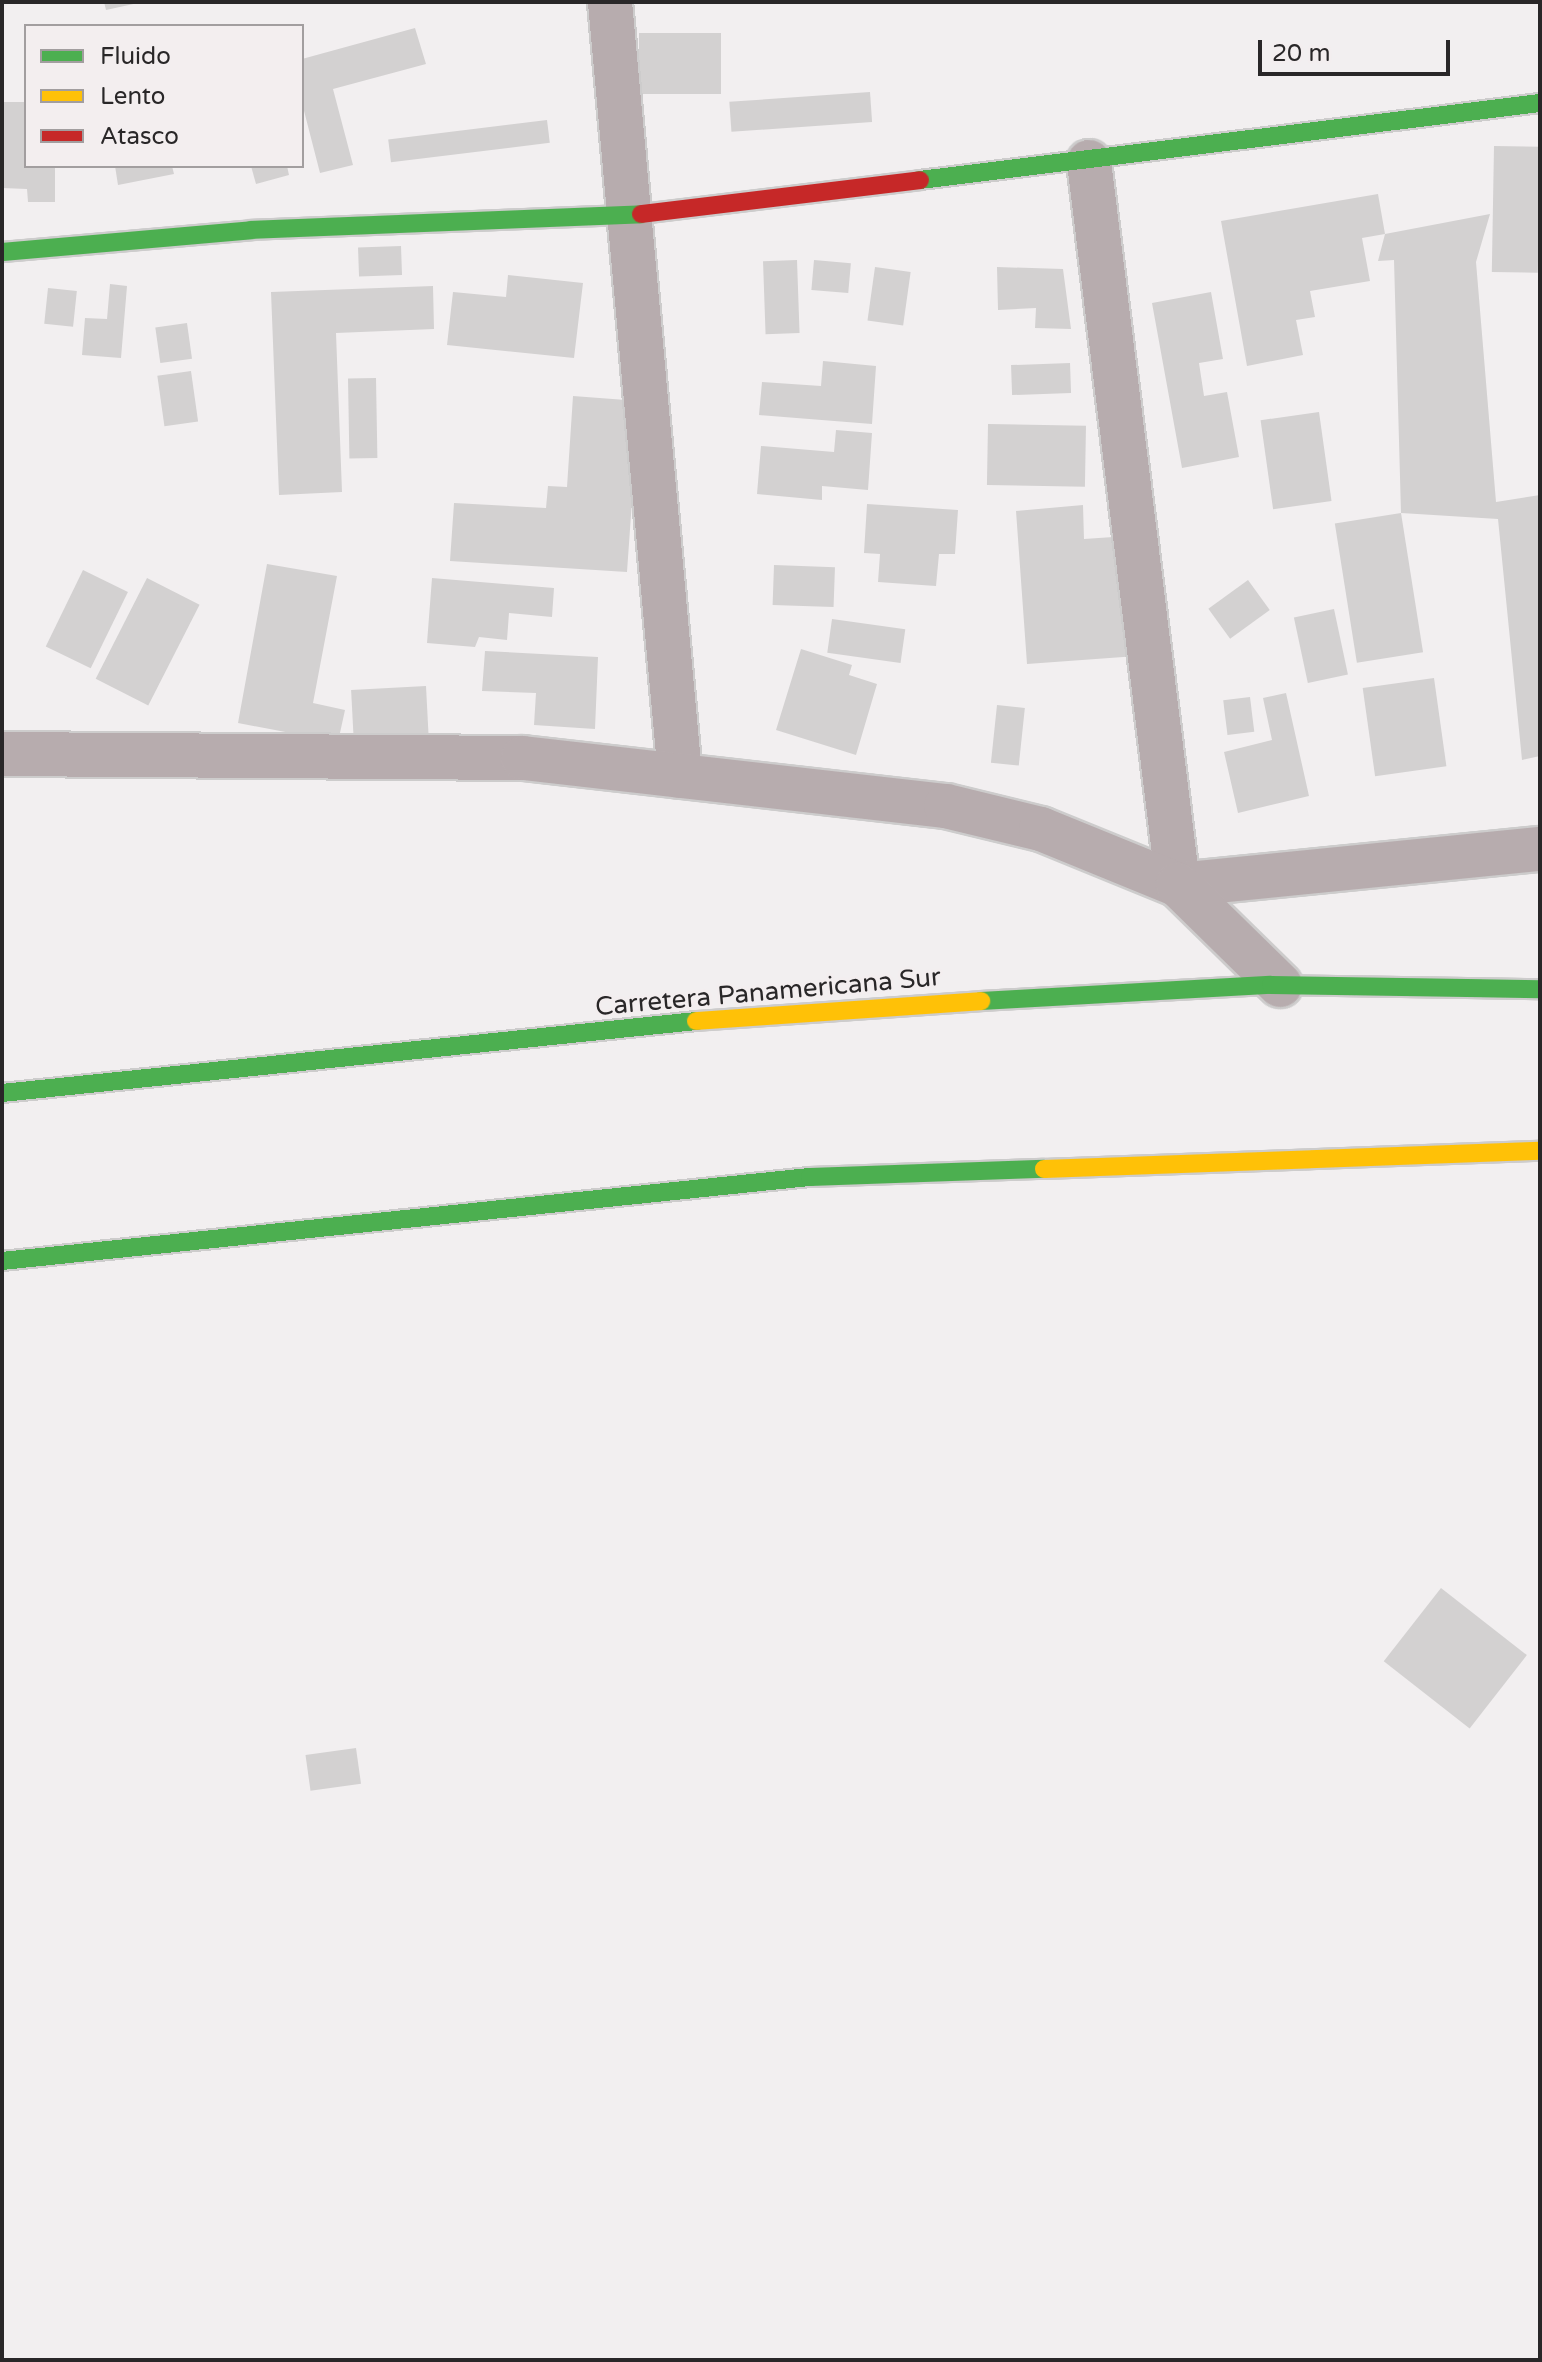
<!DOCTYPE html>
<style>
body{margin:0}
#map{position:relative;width:1542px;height:2362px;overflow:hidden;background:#f2eff0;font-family:"Varela Round",sans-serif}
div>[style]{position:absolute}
.building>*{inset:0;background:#d3d1d1;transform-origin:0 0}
.roads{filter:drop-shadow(2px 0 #cdcccc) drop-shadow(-2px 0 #cdcccc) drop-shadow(0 2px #cdcccc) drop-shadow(0 -2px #cdcccc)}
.street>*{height:44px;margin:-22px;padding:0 22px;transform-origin:22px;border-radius:22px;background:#b7acae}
.fast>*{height:18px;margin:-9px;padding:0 9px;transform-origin:9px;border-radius:9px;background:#4caf50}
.slow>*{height:18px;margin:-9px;padding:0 9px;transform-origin:9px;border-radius:9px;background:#ffc107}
.jam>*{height:18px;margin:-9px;padding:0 9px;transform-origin:9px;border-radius:9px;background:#c62828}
span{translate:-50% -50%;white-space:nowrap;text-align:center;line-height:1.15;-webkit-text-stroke:6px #f3eeef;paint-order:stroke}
.street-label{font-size:26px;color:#292728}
.frame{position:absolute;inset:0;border:4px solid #292728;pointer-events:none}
.legend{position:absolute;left:24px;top:24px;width:280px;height:144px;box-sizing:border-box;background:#f3eeef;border:2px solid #a29e9f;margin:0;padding:10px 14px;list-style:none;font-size:24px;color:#292728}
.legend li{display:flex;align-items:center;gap:16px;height:40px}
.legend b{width:40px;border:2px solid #a29e9f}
.scale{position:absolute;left:1258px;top:40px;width:192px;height:36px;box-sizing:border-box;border:4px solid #292728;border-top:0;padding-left:10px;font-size:24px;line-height:28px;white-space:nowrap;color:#292728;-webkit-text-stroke:6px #f3eeef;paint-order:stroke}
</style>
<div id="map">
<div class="building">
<div style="clip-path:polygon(104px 2px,138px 2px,138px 3px,106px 10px)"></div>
<div style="clip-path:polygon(415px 28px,426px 64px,333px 89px,353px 165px,320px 173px,302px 103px,302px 59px)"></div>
<div style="left:639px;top:33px;width:82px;height:61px"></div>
<div style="left:870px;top:92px;width:30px;height:141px;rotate:86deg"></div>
<div style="clip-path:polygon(2px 102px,26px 102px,26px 166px,55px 166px,55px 202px,28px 202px,27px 189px,2px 188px)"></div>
<div style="left:547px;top:120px;width:23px;height:160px;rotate:83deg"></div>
<div style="left:1494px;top:146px;width:46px;height:126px;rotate:1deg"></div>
<div style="clip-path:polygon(115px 166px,172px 166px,174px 174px,118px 185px)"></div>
<div style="clip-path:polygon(251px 166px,287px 166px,289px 175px,256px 184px)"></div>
<div style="clip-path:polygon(1378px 194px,1385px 234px,1490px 214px,1476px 262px,1496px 502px,1540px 495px,1540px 756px,1522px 760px,1498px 519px,1401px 513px,1394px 260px,1378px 261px,1385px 234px,1362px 238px,1370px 281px,1310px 291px,1315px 317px,1296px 320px,1303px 355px,1247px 366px,1221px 221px)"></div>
<div style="left:401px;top:246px;width:29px;height:43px;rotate:88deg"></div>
<div style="left:797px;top:260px;width:73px;height:34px;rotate:88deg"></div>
<div style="left:814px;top:260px;width:37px;height:30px;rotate:5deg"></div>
<div style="left:875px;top:267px;width:36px;height:54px;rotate:8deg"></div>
<div style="clip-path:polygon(997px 267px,1063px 269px,1071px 329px,1035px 328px,1036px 308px,998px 310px)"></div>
<div style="clip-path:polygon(508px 275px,583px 283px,574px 358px,447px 345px,453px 292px,506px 297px)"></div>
<div style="clip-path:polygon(110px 284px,127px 286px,121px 358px,82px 355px,85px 318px,107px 319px)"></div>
<div style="clip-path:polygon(433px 286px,434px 329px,336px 333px,342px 492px,279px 495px,271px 292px)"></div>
<div style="left:48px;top:288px;width:29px;height:36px;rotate:6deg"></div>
<div style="clip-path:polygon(1211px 292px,1223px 359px,1199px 363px,1204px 396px,1227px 392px,1239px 457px,1182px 468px,1152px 303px)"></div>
<div style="left:187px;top:323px;width:36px;height:32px;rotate:82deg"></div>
<div style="clip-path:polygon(823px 361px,876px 366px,872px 424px,759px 415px,762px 382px,821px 386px)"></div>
<div style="left:1070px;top:363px;width:30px;height:59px;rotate:88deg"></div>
<div style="left:191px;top:371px;width:51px;height:34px;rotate:82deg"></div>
<div style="left:376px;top:378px;width:80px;height:28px;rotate:89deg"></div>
<div style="clip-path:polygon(573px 396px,639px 401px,627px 572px,450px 561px,454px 503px,546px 508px,548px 486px,567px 487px)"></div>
<div style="left:1319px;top:412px;width:90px;height:59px;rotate:82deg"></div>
<div style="left:988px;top:424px;width:98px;height:61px;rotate:1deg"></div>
<div style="clip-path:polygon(836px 430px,872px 433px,868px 490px,822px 486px,822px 500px,757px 494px,761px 446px,834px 452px)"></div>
<div style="clip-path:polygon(867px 504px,958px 510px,955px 554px,939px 554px,936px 586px,878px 582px,880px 554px,864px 553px)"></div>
<div style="clip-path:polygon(1083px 505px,1084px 539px,1128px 536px,1137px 656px,1027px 664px,1016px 511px)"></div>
<div style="left:1401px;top:513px;width:141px;height:67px;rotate:81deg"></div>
<div style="clip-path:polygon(267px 564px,337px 576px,313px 703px,345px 710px,338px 742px,238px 723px)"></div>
<div style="left:774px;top:565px;width:61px;height:40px;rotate:2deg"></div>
<div style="left:83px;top:570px;width:50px;height:85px;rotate:26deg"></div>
<div style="left:147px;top:578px;width:59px;height:113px;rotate:27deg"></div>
<div style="clip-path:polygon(432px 578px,554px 588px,552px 617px,509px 613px,507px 640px,479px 637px,475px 647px,427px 643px)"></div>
<div style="left:1248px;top:580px;width:37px;height:49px;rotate:54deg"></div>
<div style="left:1334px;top:609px;width:67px;height:41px;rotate:78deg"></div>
<div style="left:832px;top:619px;width:74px;height:34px;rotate:8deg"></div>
<div style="clip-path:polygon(801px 649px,852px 665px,849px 675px,877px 684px,856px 755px,776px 730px)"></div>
<div style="clip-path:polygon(485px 651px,598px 657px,595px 729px,534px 725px,536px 693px,482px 691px)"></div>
<div style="left:1434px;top:678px;width:89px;height:72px;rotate:82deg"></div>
<div style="left:426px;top:686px;width:54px;height:75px;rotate:87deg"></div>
<div style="clip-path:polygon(1286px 693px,1309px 796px,1238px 813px,1224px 752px,1272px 740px,1263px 698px)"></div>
<div style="left:1250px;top:697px;width:35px;height:27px;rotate:83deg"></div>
<div style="left:997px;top:705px;width:28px;height:58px;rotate:6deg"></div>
<div style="left:1441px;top:1588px;width:109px;height:93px;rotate:38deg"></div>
<div style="left:356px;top:1748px;width:36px;height:51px;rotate:82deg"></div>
</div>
<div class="roads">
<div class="street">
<div style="left:610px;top:2px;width:777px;rotate:84.83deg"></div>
<div style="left:1089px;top:162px;width:728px;rotate:82.98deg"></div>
<div style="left:1178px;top:885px;width:364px;rotate:-5.7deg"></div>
<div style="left:2px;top:754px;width:521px;rotate:0.44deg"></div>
<div style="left:523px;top:758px;width:426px;rotate:6.5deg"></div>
<div style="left:946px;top:806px;width:98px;rotate:13.6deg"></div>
<div style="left:1041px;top:829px;width:148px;rotate:22.2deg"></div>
<div style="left:1178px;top:885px;width:143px;rotate:44.4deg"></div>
</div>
<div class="fast">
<div style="left:920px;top:180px;width:625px;rotate:-7.08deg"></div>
<div style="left:2px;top:252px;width:250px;rotate:-5deg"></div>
<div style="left:251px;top:230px;width:390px;rotate:-2.3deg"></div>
<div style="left:981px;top:1001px;width:290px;rotate:-3.2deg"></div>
<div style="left:1271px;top:985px;width:269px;rotate:0.9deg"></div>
<div style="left:2px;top:1093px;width:698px;rotate:-5.92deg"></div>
<div style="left:2px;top:1261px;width:812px;rotate:-5.94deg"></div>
<div style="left:810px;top:1177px;width:234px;rotate:-2deg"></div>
</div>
<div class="slow">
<div style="left:696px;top:1021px;width:286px;rotate:-4deg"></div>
<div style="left:1044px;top:1169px;width:496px;rotate:-2.1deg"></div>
</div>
<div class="jam">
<div style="left:641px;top:214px;width:281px;rotate:-6.9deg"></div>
</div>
</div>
<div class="street-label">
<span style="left:768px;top:992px;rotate:-5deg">Carretera Panamericana Sur</span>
</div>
<div class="frame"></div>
<ul class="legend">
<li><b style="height:10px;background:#4caf50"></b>Fluido</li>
<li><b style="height:10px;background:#ffc107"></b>Lento</li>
<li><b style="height:10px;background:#c62828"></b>Atasco</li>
</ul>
<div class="scale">20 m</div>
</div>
